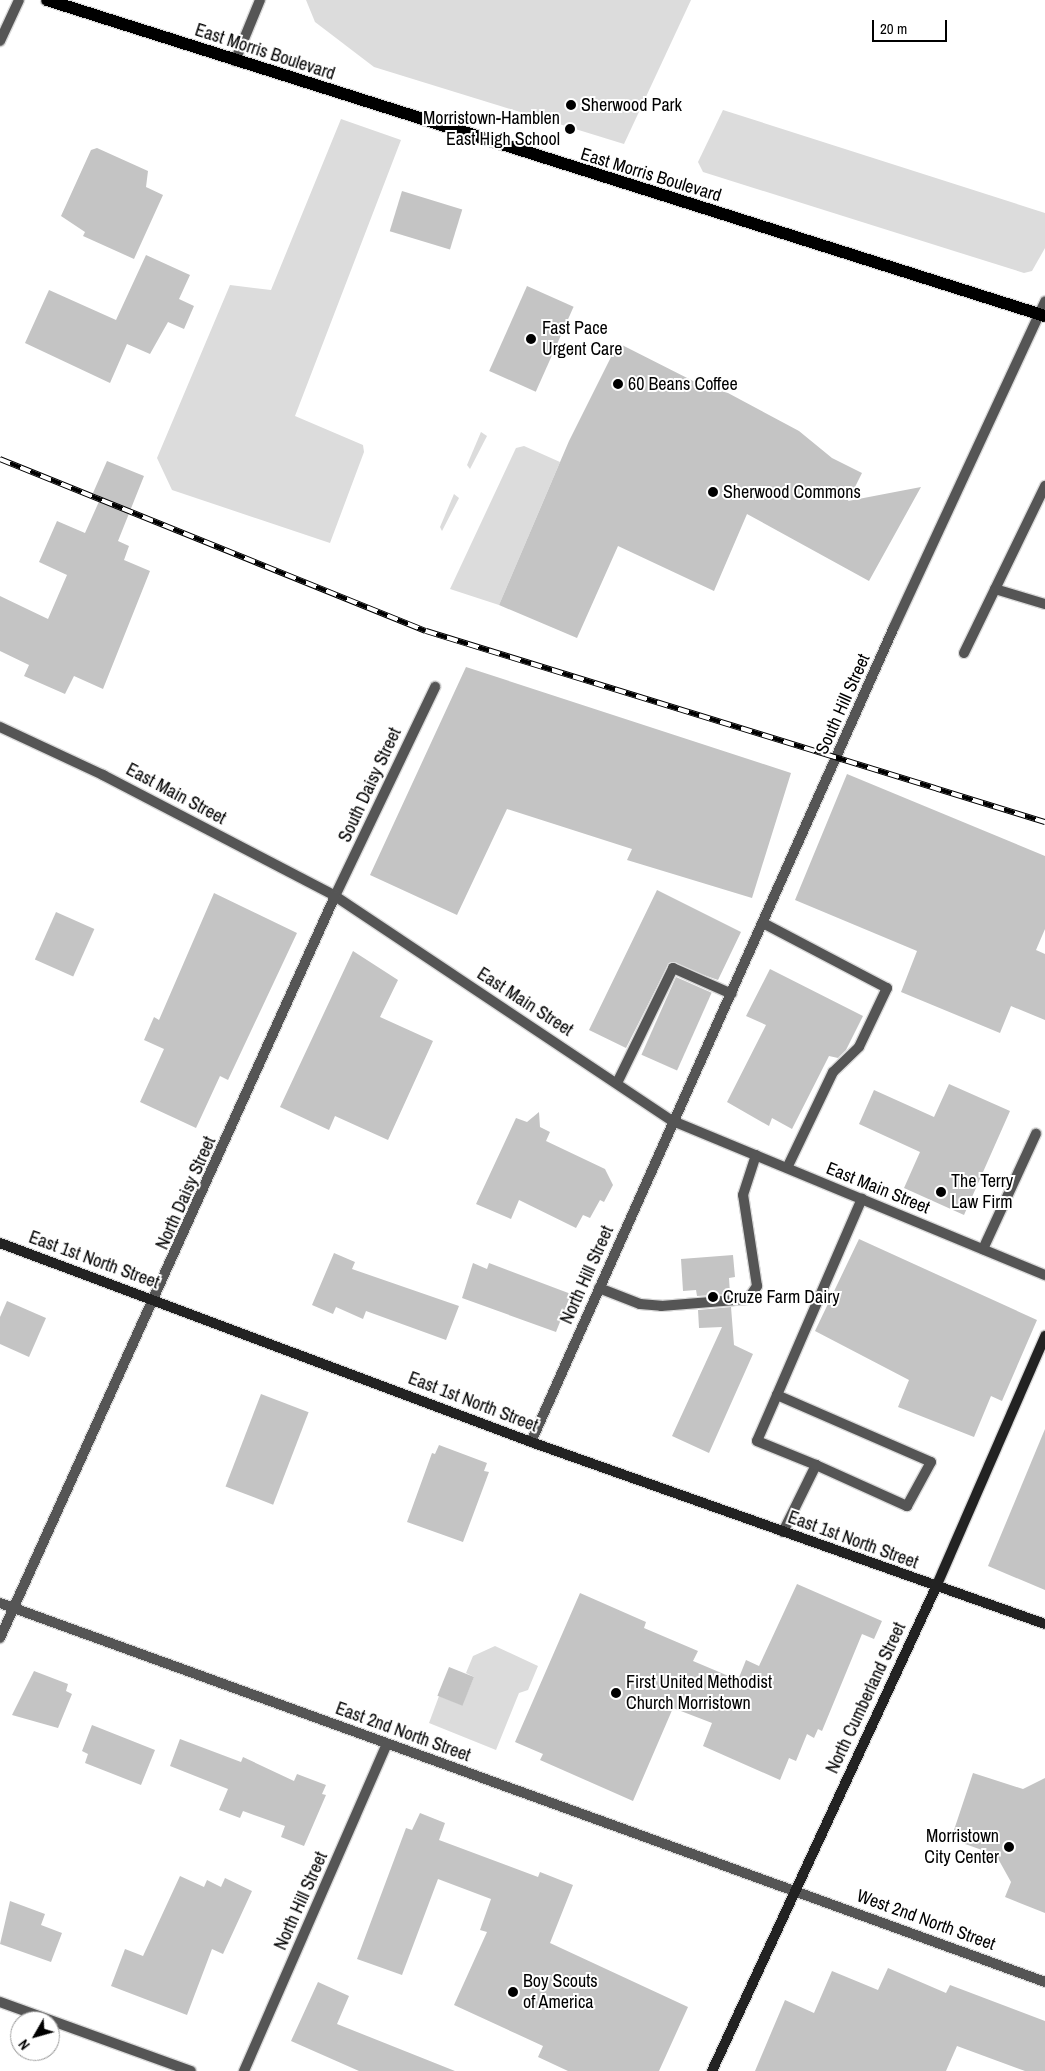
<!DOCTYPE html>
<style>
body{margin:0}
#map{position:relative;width:1045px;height:2071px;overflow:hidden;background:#fff;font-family:"Archivo Narrow",sans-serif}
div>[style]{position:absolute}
.green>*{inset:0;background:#dcdcdc}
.building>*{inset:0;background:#c4c4c4;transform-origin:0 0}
.roads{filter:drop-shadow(1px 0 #dbdbdb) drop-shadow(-1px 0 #dbdbdb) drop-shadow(0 1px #dbdbdb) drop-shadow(0 -1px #dbdbdb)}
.lane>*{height:10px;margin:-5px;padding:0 5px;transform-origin:5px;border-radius:5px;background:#555}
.street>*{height:10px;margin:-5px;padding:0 5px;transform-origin:5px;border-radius:5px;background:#555}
.secondary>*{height:10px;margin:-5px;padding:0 5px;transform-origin:5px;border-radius:5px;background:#222}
.primary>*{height:12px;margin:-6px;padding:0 6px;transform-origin:6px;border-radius:6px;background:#000}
.rail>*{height:5.5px;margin-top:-2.75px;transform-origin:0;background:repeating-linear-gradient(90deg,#fff 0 11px,#000 0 22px);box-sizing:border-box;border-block:1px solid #000}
.dots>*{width:14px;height:14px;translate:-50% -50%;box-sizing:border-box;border:2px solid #fff;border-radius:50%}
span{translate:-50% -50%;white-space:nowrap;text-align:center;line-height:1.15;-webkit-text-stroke:4px #fff;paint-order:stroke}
.street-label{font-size:18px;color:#000}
.poi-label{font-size:18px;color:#000}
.left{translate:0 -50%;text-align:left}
.right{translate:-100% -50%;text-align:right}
.north{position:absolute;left:10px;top:2011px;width:50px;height:50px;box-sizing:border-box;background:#fff;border:1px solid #999;border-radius:50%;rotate:232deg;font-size:14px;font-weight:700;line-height:20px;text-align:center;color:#000}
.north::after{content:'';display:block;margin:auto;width:18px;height:22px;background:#000;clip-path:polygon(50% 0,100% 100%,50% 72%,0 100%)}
.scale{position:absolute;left:872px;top:20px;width:75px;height:22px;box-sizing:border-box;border:2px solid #000;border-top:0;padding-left:6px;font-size:15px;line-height:18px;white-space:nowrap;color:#000;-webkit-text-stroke:4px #fff;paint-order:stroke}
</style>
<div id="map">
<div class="green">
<div style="clip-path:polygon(306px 0,691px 0,624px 144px,374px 67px,315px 22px)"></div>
<div style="clip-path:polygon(723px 110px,1045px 213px,1045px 248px,1032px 271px,1024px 273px,703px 172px,698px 162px)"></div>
<div style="clip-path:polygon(341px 119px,401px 140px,295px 416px,363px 445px,364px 452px,330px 543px,172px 490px,157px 458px,230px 285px,271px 290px)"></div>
<div style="clip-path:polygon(481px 432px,487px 436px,470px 469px,467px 465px)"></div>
<div style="clip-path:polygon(524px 446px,560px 462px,499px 605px,450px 589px,516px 448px)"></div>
<div style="clip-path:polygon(454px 494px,459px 498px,442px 531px,440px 527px)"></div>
<div style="clip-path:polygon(495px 1646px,538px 1666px,528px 1690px,519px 1693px,496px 1750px,429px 1723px,439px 1696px,462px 1705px,474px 1677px,466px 1673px,473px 1656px)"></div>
</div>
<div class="building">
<div style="clip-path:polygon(97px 148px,148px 171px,146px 187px,163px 195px,134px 259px,83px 236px,85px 232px,61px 216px,91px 150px)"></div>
<div style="left:402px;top:191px;width:63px;height:42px;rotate:17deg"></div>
<div style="clip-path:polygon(146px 255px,190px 275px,179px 299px,194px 306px,184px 329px,168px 322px,150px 354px,127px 344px,110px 383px,25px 343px,49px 290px,116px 320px)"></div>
<div style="left:527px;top:286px;width:51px;height:93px;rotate:24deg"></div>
<div style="clip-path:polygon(618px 343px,703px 386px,728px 393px,799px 431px,832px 458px,862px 473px,848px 501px,921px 487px,869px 581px,747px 514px,714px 591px,618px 546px,577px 638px,499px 605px,569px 441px)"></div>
<div style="clip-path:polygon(107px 461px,144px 476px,118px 541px,129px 546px,124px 560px,150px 571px,103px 689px,74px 676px,65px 694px,24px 676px,29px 665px,0 651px,0 596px,48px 619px,67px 575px,39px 562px,57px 521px,85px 533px,101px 497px,93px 493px)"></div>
<div style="clip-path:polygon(466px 667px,791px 773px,752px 898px,627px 860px,632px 849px,507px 809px,457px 915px,370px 875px)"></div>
<div style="clip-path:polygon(847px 774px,1045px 856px,1045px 929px,1036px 950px,1045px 954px,1045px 1020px,1011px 1006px,1000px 1033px,901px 992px,917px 951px,795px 900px)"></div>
<div style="clip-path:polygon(657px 890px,741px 932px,718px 980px,669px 963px,626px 1048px,589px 1030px)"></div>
<div style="clip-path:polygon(214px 893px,297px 933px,228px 1080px,220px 1076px,196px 1128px,140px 1102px,164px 1049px,144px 1040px,154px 1017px,159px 1020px)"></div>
<div style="left:56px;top:912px;width:42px;height:52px;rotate:24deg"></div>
<div style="clip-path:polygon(353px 951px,398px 980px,380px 1017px,433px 1041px,388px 1140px,335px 1116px,329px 1130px,280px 1107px)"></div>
<div style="clip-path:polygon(770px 969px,863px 1016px,846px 1050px,838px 1058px,829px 1056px,792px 1129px,772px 1118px,769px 1126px,727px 1102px,766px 1025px,746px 1016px)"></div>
<div style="left:676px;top:977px;width:39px;height:85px;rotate:24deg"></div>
<div style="clip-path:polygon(949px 1084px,1010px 1111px,964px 1215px,904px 1188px,920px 1152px,859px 1124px,874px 1090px,934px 1117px)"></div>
<div style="clip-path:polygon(539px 1112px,540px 1127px,550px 1132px,546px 1141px,605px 1169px,613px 1185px,604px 1202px,600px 1200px,590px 1218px,583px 1215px,576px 1228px,519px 1200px,511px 1219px,476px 1204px,516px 1118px,527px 1122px)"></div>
<div style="clip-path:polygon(859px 1239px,1037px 1320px,1002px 1401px,991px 1396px,974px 1437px,898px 1407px,909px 1380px,815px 1331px)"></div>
<div style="clip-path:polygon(334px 1253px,355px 1262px,352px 1269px,459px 1306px,446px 1340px,366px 1311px,363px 1319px,336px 1307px,333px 1314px,312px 1305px)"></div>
<div style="clip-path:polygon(733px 1255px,735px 1277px,729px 1278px,730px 1294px,697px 1296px,696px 1290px,683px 1291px,681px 1259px)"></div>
<div style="clip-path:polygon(473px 1263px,487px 1269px,489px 1263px,571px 1294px,556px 1332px,462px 1298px)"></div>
<div style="clip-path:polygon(7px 1301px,46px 1318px,29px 1357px,0 1344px,0 1317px)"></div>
<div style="clip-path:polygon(731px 1307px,734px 1345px,753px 1354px,709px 1453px,672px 1436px,722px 1327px,699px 1328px,698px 1310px)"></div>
<div style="left:261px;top:1394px;width:51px;height:99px;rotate:21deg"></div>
<div style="clip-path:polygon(1045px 1429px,1045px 1590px,988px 1566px)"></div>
<div style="clip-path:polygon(439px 1445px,487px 1463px,484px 1471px,489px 1472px,463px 1542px,407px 1522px,432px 1453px,435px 1454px)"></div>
<div style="clip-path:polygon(797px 1584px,882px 1621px,874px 1639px,862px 1634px,822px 1731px,818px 1729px,814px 1738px,807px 1734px,796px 1761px,789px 1758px,780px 1780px,703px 1746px,712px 1723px,673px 1708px,633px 1801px,540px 1760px,543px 1754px,515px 1742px,580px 1593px,646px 1622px,644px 1628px,698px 1651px,693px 1661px,738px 1680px,746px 1660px,759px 1666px)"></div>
<div style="left:449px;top:1667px;width:27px;height:31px;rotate:22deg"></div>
<div style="clip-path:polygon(34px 1671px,68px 1684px,66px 1691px,72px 1694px,58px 1728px,12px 1715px)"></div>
<div style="clip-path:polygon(92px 1725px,155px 1750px,141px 1785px,85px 1763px,88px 1754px,82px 1751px)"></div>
<div style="clip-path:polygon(180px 1739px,241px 1762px,243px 1757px,294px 1781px,297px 1774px,326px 1785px,322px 1794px,326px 1795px,304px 1846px,281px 1837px,285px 1826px,243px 1811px,240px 1818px,219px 1810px,228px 1789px,170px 1766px)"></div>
<div style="clip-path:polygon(973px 1773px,1023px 1789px,1045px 1778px,1045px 1913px,1005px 1897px,1011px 1882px,996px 1855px,951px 1839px)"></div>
<div style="clip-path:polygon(420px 1813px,445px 1823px,439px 1840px,538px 1877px,540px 1872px,573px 1885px,550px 1943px,688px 2007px,659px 2071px,568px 2071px,538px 2057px,543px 2046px,454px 2005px,487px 1932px,480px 1930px,491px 1899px,438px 1879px,402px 1975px,357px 1959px,406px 1828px,412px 1830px)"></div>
<div style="clip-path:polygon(180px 1876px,204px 1887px,207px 1880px,221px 1887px,225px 1878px,252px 1891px,223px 1954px,212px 1949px,187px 2015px,111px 1986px,125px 1949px,143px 1956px)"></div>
<div style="clip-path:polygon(10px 1901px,45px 1914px,41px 1925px,62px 1933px,51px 1962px,0 1944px)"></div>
<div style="clip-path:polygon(888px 1968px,946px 1993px,950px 1985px,1045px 2021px,1045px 2071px,1025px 2071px,957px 2046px,946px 2071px,755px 2071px,785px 2000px,814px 2013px,832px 1971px,878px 1990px)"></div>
<div style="clip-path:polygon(318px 1982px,349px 1996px,337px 2024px,455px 2071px,359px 2071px,291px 2041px)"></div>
</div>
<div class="roads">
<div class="lane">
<div style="left:995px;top:589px;width:52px;rotate:16.7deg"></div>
<div style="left:964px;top:653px;width:186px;rotate:-64.1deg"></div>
<div style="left:335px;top:896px;width:232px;rotate:-64.4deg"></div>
<div style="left:763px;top:923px;width:140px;rotate:27.7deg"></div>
<div style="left:887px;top:988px;width:65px;rotate:115.4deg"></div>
<div style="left:859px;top:1047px;width:36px;rotate:136deg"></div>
<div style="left:833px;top:1072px;width:106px;rotate:115.6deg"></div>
<div style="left:617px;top:1083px;width:128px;rotate:-64deg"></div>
<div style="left:673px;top:968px;width:64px;rotate:23.8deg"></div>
<div style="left:983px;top:1249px;width:127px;rotate:-65.3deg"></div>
<div style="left:599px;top:1288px;width:44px;rotate:21.3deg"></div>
<div style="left:640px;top:1304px;width:21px;rotate:5deg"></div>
<div style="left:661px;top:1306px;width:87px;rotate:-4.6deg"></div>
<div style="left:748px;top:1299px;width:16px;rotate:-55deg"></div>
<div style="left:757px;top:1286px;width:92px;rotate:-98.7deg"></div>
<div style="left:743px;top:1195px;width:42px;rotate:-72deg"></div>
<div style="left:777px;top:1395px;width:214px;rotate:-66.6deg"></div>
<div style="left:783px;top:1532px;width:75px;rotate:-63.8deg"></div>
<div style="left:816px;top:1465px;width:100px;rotate:24.3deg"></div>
<div style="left:907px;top:1506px;width:50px;rotate:-61.4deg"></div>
<div style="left:931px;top:1462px;width:168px;rotate:-156.5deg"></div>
<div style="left:777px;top:1395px;width:50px;rotate:113.5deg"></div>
<div style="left:757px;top:1441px;width:64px;rotate:22.1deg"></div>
</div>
<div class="street">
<div style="left:0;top:41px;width:45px;rotate:-65.1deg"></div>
<div style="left:235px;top:61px;width:66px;rotate:-67.7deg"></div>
<div style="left:0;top:727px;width:114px;rotate:25deg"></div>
<div style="left:103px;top:775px;width:262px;rotate:27.5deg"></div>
<div style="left:335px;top:896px;width:406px;rotate:33.7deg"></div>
<div style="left:673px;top:1121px;width:403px;rotate:22.5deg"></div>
<div style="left:531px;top:1442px;width:892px;rotate:-65.99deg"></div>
<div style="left:894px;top:627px;width:359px;rotate:-65.1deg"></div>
<div style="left:0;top:1603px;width:1112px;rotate:19.93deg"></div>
<div style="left:0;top:1638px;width:814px;rotate:-65.7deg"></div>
<div style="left:0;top:2002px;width:203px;rotate:19.9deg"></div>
<div style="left:244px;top:2071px;width:357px;rotate:-66.4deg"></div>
</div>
<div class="secondary">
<div style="left:0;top:1243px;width:567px;rotate:20.54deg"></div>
<div style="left:531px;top:1442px;width:545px;rotate:19.5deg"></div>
<div style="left:712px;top:2071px;width:533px;rotate:-65.16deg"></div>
<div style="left:936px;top:1587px;width:274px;rotate:-66.5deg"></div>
</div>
<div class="primary">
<div style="left:47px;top:0;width:1047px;rotate:17.57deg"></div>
</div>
</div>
<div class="rail">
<div style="left:0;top:459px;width:459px;rotate:22deg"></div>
<div style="left:426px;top:631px;width:648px;rotate:17.15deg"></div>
</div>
<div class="dots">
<div style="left:571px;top:105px;background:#000"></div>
<div style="left:570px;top:129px;background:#000"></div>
<div style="left:531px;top:339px;background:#000"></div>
<div style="left:618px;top:384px;background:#000"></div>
<div style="left:713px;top:492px;background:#000"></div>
<div style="left:941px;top:1192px;background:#000"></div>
<div style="left:713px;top:1297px;background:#000"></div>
<div style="left:616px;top:1693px;background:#000"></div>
<div style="left:1009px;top:1847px;background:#000"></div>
<div style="left:513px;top:1992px;background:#000"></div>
</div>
<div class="street-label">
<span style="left:265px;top:52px;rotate:18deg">East Morris Boulevard</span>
<span style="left:651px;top:175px;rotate:17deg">East Morris Boulevard</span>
<span style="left:843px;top:704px;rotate:-66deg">South Hill Street</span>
<span style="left:370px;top:785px;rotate:-65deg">South Daisy Street</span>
<span style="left:176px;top:794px;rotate:28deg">East Main Street</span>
<span style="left:525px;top:1002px;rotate:33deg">East Main Street</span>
<span style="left:878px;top:1188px;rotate:22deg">East Main Street</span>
<span style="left:186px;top:1193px;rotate:-66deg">North Daisy Street</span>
<span style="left:94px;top:1260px;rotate:20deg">East 1st North Street</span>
<span style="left:587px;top:1275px;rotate:-66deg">North Hill Street</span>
<span style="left:473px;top:1402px;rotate:21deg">East 1st North Street</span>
<span style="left:853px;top:1540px;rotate:20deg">East 1st North Street</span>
<span style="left:866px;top:1698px;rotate:-65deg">North Cumberland Street</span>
<span style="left:403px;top:1732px;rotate:20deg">East 2nd North Street</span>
<span style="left:301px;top:1901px;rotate:-66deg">North Hill Street</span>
<span style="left:926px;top:1920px;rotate:20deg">West 2nd North Street</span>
</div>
<div class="poi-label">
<span class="left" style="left:581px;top:105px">Sherwood Park</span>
<span class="right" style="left:560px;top:129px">Morristown-Hamblen<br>East High School</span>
<span class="left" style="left:542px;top:339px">Fast Pace<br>Urgent Care</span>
<span class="left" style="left:628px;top:384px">60 Beans Coffee</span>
<span class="left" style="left:723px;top:492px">Sherwood Commons</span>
<span class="left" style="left:951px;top:1192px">The Terry<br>Law Firm</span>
<span class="left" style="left:723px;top:1297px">Cruze Farm Dairy</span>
<span class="left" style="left:626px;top:1693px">First United Methodist<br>Church Morristown</span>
<span class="right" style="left:999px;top:1847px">Morristown<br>City Center</span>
<span class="left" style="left:523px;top:1992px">Boy Scouts<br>of America</span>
</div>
<div class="north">N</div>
<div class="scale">20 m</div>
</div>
